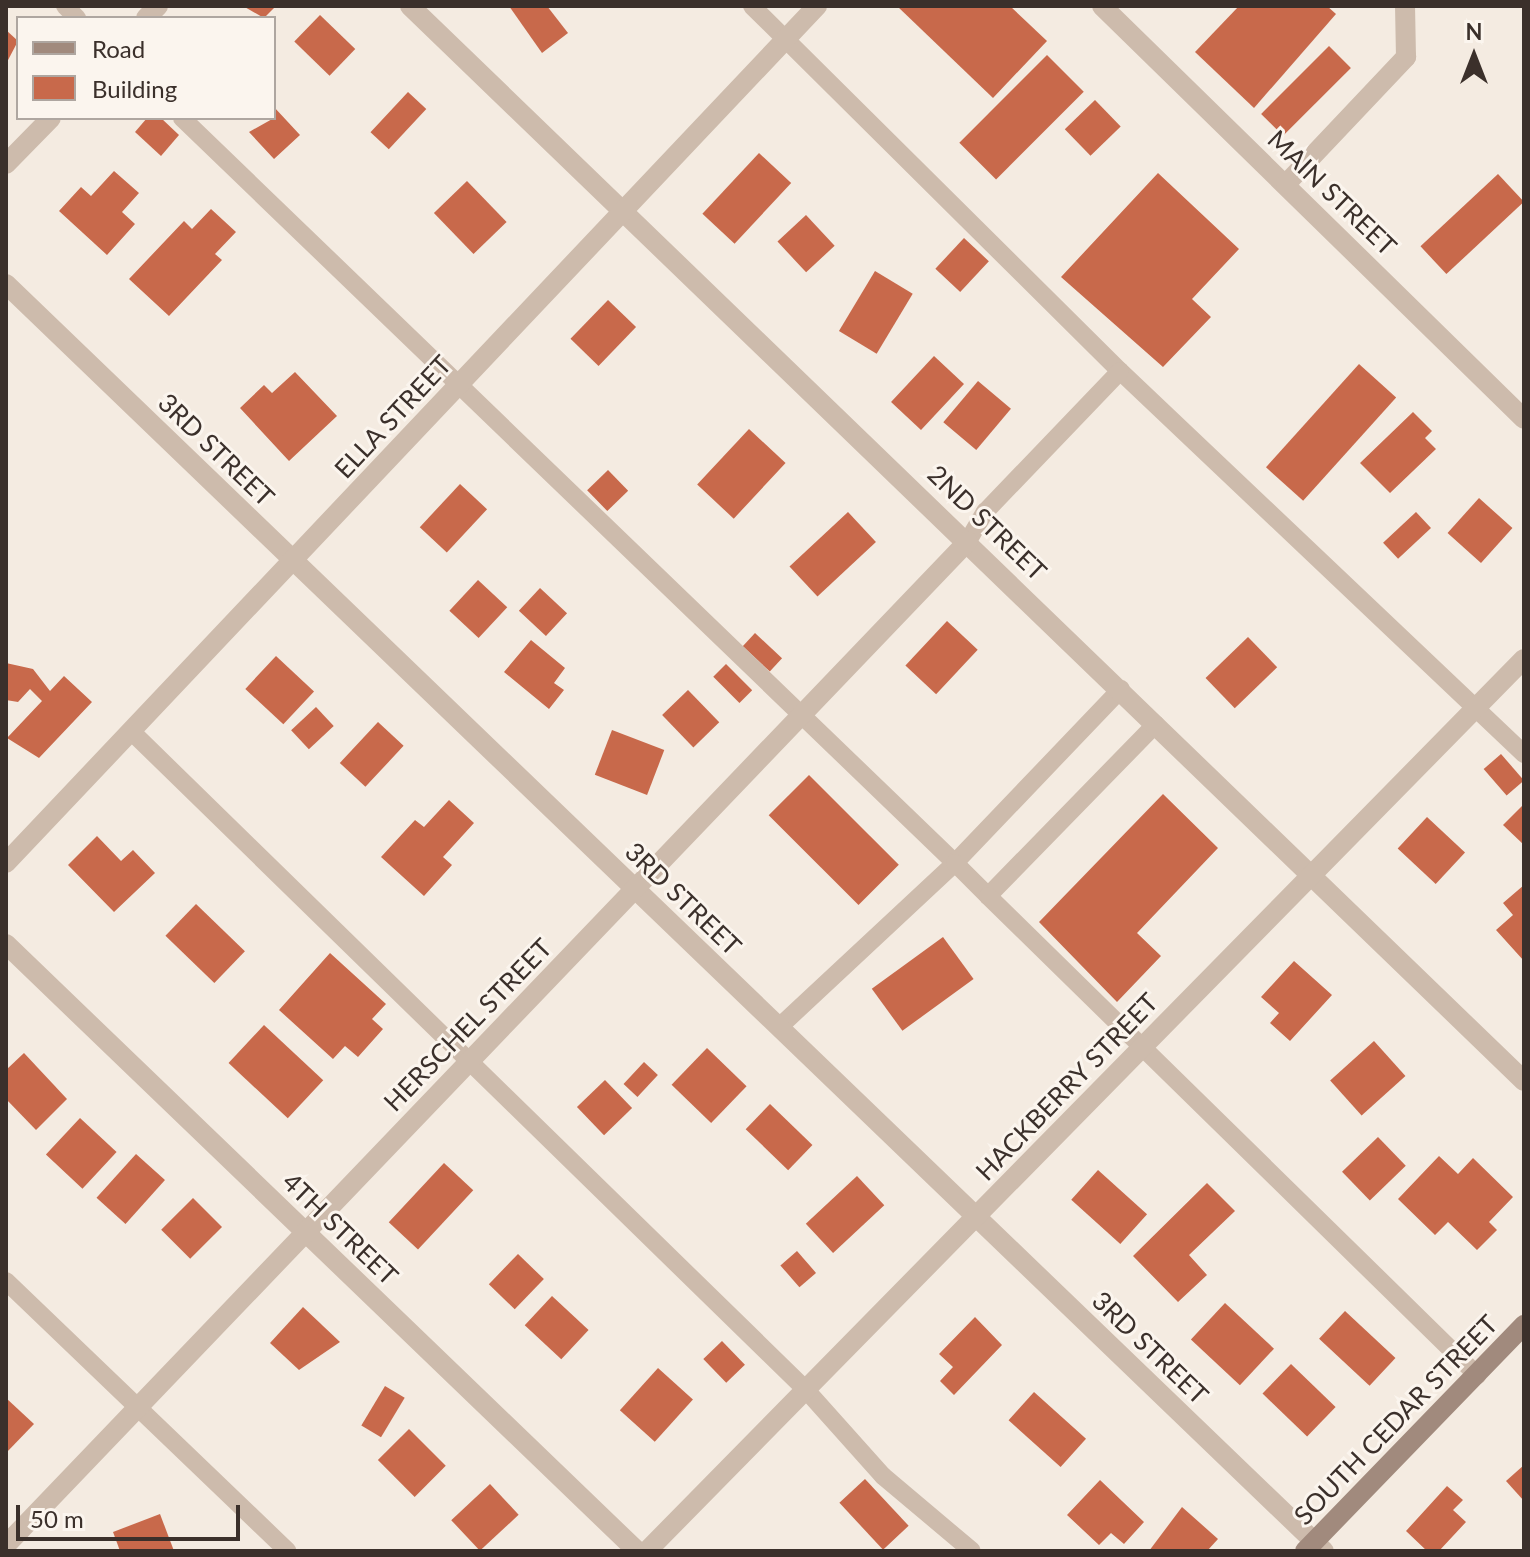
<!DOCTYPE html>
<style>
body{margin:0}
#map{position:relative;width:1530px;height:1557px;overflow:hidden;background:#f4ebe1;font-family:Lato,sans-serif}
div>[style]{position:absolute}
.building>*{inset:0;background:#c8694b;transform-origin:0 0}
.lane>*{height:18px;margin:-9px;padding:0 9px;transform-origin:9px;border-radius:9px;background:#cdbbac}
.street>*{height:20px;margin:-10px;padding:0 10px;transform-origin:10px;border-radius:10px;background:#cdbbac}
.secondary>*{height:20px;margin:-10px;padding:0 10px;transform-origin:10px;border-radius:10px;background:#a18a7d}
span{translate:-50% -50%;white-space:nowrap;text-align:center;line-height:1.15;-webkit-text-stroke:6px #fbf5ee;paint-order:stroke}
.street-label{font-size:26px;color:#3b302b}
.frame{position:absolute;inset:0;border:8px solid #3b302b;pointer-events:none}
.legend{position:absolute;left:16px;top:16px;width:260px;height:104px;box-sizing:border-box;background:#fbf5ee;border:2px solid #aea6a0;margin:0;padding:10px 14px;list-style:none;font-size:24px;color:#3b302b}
.legend li{display:flex;align-items:center;gap:16px;height:40px}
.legend b{width:40px;border:2px solid #aea6a0}
.north{position:absolute;left:1434px;top:16px;width:80px;height:80px;-webkit-text-stroke:6px #fbf5ee;paint-order:stroke;rotate:0deg;font-size:22px;font-weight:700;line-height:32px;text-align:center;color:#3b302b}
.north::after{content:'';display:block;margin:auto;width:28px;height:36px;background:#3b302b;clip-path:polygon(50% 0,100% 100%,50% 72%,0 100%)}
.scale{position:absolute;left:16px;top:1505px;width:224px;height:36px;box-sizing:border-box;border:4px solid #3b302b;border-top:0;padding-left:10px;font-size:24px;line-height:28px;white-space:nowrap;color:#3b302b;-webkit-text-stroke:6px #fbf5ee;paint-order:stroke}
</style>
<div id="map">
<div class="building">
<div style="clip-path:polygon(243px 6px,276px 6px,264px 18px)"></div>
<div style="clip-path:polygon(509px 6px,547px 6px,568px 33px,542px 53px)"></div>
<div style="clip-path:polygon(897px 6px,1010px 6px,1047px 41px,993px 98px)"></div>
<div style="clip-path:polygon(1239px 6px,1327px 6px,1336px 14px,1254px 108px,1195px 52px)"></div>
<div style="left:320px;top:15px;width:49px;height:37px;rotate:44deg"></div>
<div style="clip-path:polygon(6px 30px,18px 41px,6px 64px)"></div>
<div style="left:1329px;top:46px;width:31px;height:96px;rotate:45deg"></div>
<div style="left:1047px;top:55px;width:52px;height:124px;rotate:45deg"></div>
<div style="left:408px;top:92px;width:25px;height:55px;rotate:43deg"></div>
<div style="left:1095px;top:100px;width:37px;height:42px;rotate:46deg"></div>
<div style="clip-path:polygon(274px 107px,300px 135px,274px 159px,249px 132px,274px 118px)"></div>
<div style="clip-path:polygon(147px 118px,161px 118px,179px 135px,161px 156px,135px 132px)"></div>
<div style="left:759px;top:153px;width:44px;height:83px;rotate:43deg"></div>
<div style="clip-path:polygon(114px 171px,139px 193px,122px 212px,135px 224px,107px 255px,59px 211px,81px 187px,91px 196px)"></div>
<div style="clip-path:polygon(1158px 173px,1239px 249px,1192px 299px,1211px 317px,1163px 367px,1061px 277px)"></div>
<div style="left:1498px;top:174px;width:38px;height:106px;rotate:47deg"></div>
<div style="left:467px;top:181px;width:57px;height:46px;rotate:46deg"></div>
<div style="clip-path:polygon(211px 209px,236px 232px,215px 254px,222px 260px,169px 316px,129px 279px,184px 221px,192px 229px)"></div>
<div style="left:806px;top:215px;width:42px;height:39px;rotate:47deg"></div>
<div style="left:964px;top:238px;width:34px;height:42px;rotate:43deg"></div>
<div style="left:875px;top:271px;width:44px;height:70px;rotate:31deg"></div>
<div style="left:608px;top:300px;width:39px;height:54px;rotate:44deg"></div>
<div style="left:934px;top:356px;width:41px;height:63px;rotate:43deg"></div>
<div style="left:1359px;top:364px;width:50px;height:139px;rotate:42deg"></div>
<div style="clip-path:polygon(295px 372px,337px 416px,289px 461px,240px 408px,264px 385px,272px 393px)"></div>
<div style="left:978px;top:381px;width:43px;height:54px;rotate:40deg"></div>
<div style="clip-path:polygon(1413px 412px,1432px 431px,1425px 438px,1436px 449px,1390px 493px,1360px 463px)"></div>
<div style="left:749px;top:429px;width:50px;height:76px;rotate:43deg"></div>
<div style="left:608px;top:470px;width:29px;height:29px;rotate:46deg"></div>
<div style="left:460px;top:484px;width:37px;height:59px;rotate:43deg"></div>
<div style="left:1479px;top:498px;width:45px;height:47px;rotate:42deg"></div>
<div style="left:848px;top:512px;width:41px;height:80px;rotate:47deg"></div>
<div style="left:1416px;top:512px;width:22px;height:45px;rotate:47deg"></div>
<div style="left:478px;top:580px;width:40px;height:42px;rotate:43deg"></div>
<div style="left:540px;top:588px;width:37px;height:31px;rotate:43deg"></div>
<div style="left:947px;top:621px;width:42px;height:61px;rotate:43deg"></div>
<div style="left:755px;top:633px;width:37px;height:18px;rotate:43deg"></div>
<div style="left:1248px;top:637px;width:42px;height:59px;rotate:46deg"></div>
<div style="clip-path:polygon(531px 640px,565px 668px,554px 683px,564px 690px,549px 709px,504px 672px)"></div>
<div style="left:276px;top:656px;width:52px;height:45px;rotate:43deg"></div>
<div style="clip-path:polygon(6px 663px,33px 669px,50px 691px,64px 676px,92px 702px,39px 758px,7px 738px,42px 701px,30px 689px,18px 702px,6px 700px)"></div>
<div style="left:726px;top:664px;width:37px;height:18px;rotate:45deg"></div>
<div style="left:688px;top:690px;width:45px;height:36px;rotate:46deg"></div>
<div style="left:316px;top:707px;width:26px;height:34px;rotate:47deg"></div>
<div style="left:378px;top:722px;width:35px;height:56px;rotate:43deg"></div>
<div style="left:612px;top:730px;width:56px;height:48px;rotate:21deg"></div>
<div style="left:1501px;top:754px;width:35px;height:23px;rotate:49deg"></div>
<div style="left:809px;top:775px;width:127px;height:57px;rotate:45deg"></div>
<div style="clip-path:polygon(1163px 794px,1218px 848px,1137px 933px,1161px 956px,1117px 1002px,1039px 922px)"></div>
<div style="clip-path:polygon(449px 800px,474px 823px,443px 857px,452px 865px,424px 896px,381px 857px,415px 820px,424px 827px)"></div>
<div style="clip-path:polygon(1524px 804px,1524px 845px,1503px 825px)"></div>
<div style="left:1427px;top:817px;width:52px;height:43px;rotate:43deg"></div>
<div style="clip-path:polygon(97px 836px,121px 861px,133px 850px,155px 873px,114px 912px,68px 865px)"></div>
<div style="clip-path:polygon(1524px 885px,1524px 961px,1496px 930px,1513px 915px,1503px 903px)"></div>
<div style="left:196px;top:904px;width:68px;height:44px;rotate:44deg"></div>
<div style="left:943px;top:937px;width:52px;height:88px;rotate:54deg"></div>
<div style="clip-path:polygon(330px 953px,386px 1004px,372px 1019px,383px 1029px,358px 1057px,345px 1046px,333px 1059px,279px 1010px)"></div>
<div style="clip-path:polygon(1294px 961px,1332px 995px,1290px 1041px,1270px 1023px,1279px 1013px,1261px 997px)"></div>
<div style="left:264px;top:1025px;width:81px;height:52px;rotate:43deg"></div>
<div style="left:1374px;top:1041px;width:47px;height:59px;rotate:48deg"></div>
<div style="left:707px;top:1048px;width:55px;height:51px;rotate:44deg"></div>
<div style="clip-path:polygon(24px 1053px,67px 1099px,36px 1130px,6px 1099px,6px 1070px)"></div>
<div style="left:644px;top:1062px;width:19px;height:30px;rotate:43deg"></div>
<div style="left:605px;top:1080px;width:39px;height:39px;rotate:46deg"></div>
<div style="left:770px;top:1104px;width:59px;height:35px;rotate:44deg"></div>
<div style="left:80px;top:1118px;width:50px;height:50px;rotate:43deg"></div>
<div style="left:1378px;top:1137px;width:40px;height:50px;rotate:46deg"></div>
<div style="left:136px;top:1154px;width:39px;height:59px;rotate:42deg"></div>
<div style="clip-path:polygon(1439px 1156px,1458px 1174px,1473px 1158px,1513px 1197px,1489px 1222px,1497px 1230px,1477px 1250px,1448px 1222px,1435px 1235px,1398px 1199px)"></div>
<div style="left:444px;top:1163px;width:40px;height:81px;rotate:43deg"></div>
<div style="left:1098px;top:1170px;width:66px;height:40px;rotate:42deg"></div>
<div style="left:857px;top:1176px;width:40px;height:70px;rotate:47deg"></div>
<div style="clip-path:polygon(1207px 1183px,1235px 1211px,1189px 1255px,1207px 1275px,1178px 1302px,1133px 1256px)"></div>
<div style="left:193px;top:1198px;width:41px;height:45px;rotate:45deg"></div>
<div style="left:797px;top:1251px;width:29px;height:22px;rotate:49deg"></div>
<div style="left:518px;top:1254px;width:36px;height:42px;rotate:44deg"></div>
<div style="left:552px;top:1296px;width:50px;height:40px;rotate:43deg"></div>
<div style="left:1225px;top:1303px;width:67px;height:50px;rotate:43deg"></div>
<div style="clip-path:polygon(303px 1307px,340px 1342px,299px 1370px,270px 1343px)"></div>
<div style="left:1345px;top:1311px;width:69px;height:38px;rotate:43deg"></div>
<div style="clip-path:polygon(975px 1317px,1002px 1345px,954px 1395px,940px 1381px,953px 1367px,939px 1354px)"></div>
<div style="left:722px;top:1341px;width:33px;height:26px;rotate:46deg"></div>
<div style="left:1291px;top:1364px;width:62px;height:41px;rotate:44deg"></div>
<div style="left:658px;top:1368px;width:47px;height:57px;rotate:42deg"></div>
<div style="left:385px;top:1386px;width:23px;height:46px;rotate:31deg"></div>
<div style="left:1034px;top:1392px;width:70px;height:38px;rotate:42deg"></div>
<div style="clip-path:polygon(6px 1398px,34px 1424px,6px 1453px)"></div>
<div style="left:409px;top:1429px;width:52px;height:44px;rotate:45deg"></div>
<div style="clip-path:polygon(1524px 1465px,1524px 1501px,1506px 1481px)"></div>
<div style="left:865px;top:1479px;width:64px;height:35px;rotate:47deg"></div>
<div style="clip-path:polygon(1100px 1480px,1144px 1522px,1124px 1544px,1111px 1533px,1099px 1545px,1067px 1515px)"></div>
<div style="left:490px;top:1484px;width:42px;height:53px;rotate:47deg"></div>
<div style="clip-path:polygon(1447px 1486px,1463px 1500px,1453px 1510px,1466px 1522px,1439px 1551px,1427px 1551px,1406px 1531px)"></div>
<div style="clip-path:polygon(1182px 1507px,1218px 1539px,1207px 1551px,1149px 1551px)"></div>
<div style="clip-path:polygon(160px 1514px,174px 1551px,120px 1551px,113px 1532px)"></div>
</div>
<div class="lane">
<div style="left:65px;top:6px;width:17px;rotate:45deg"></div>
<div style="left:752px;top:6px;width:518px;rotate:44.77deg"></div>
<div style="left:1120px;top:371px;width:557px;rotate:43.47deg"></div>
<div style="left:182px;top:118px;width:1074px;rotate:43.94deg"></div>
<div style="left:955px;top:863px;width:241px;rotate:137deg"></div>
<div style="left:968px;top:541px;width:34px;rotate:-60deg"></div>
<div style="left:985px;top:512px;width:195px;rotate:-46.2deg"></div>
<div style="left:1121px;top:689px;width:240px;rotate:133.7deg"></div>
<div style="left:955px;top:863px;width:47px;rotate:45deg"></div>
<div style="left:988px;top:896px;width:240px;rotate:-45.7deg"></div>
<div style="left:131px;top:731px;width:945px;rotate:44.31deg"></div>
<div style="left:807px;top:1391px;width:114px;rotate:48.2deg"></div>
<div style="left:883px;top:1476px;width:116px;rotate:40.1deg"></div>
<div style="left:988px;top:896px;width:685px;rotate:44.41deg"></div>
<div style="left:6px;top:1281px;width:390px;rotate:43.8deg"></div>
</div>
<div class="street">
<div style="left:410px;top:6px;width:1548px;rotate:43.98deg"></div>
<div style="left:1102px;top:6px;width:590px;rotate:44.38deg"></div>
<div style="left:146px;top:18px;width:17px;rotate:-45deg"></div>
<div style="left:6px;top:164px;width:64px;rotate:-45.6deg"></div>
<div style="left:1286px;top:184px;width:175px;rotate:-46.6deg"></div>
<div style="left:1406px;top:57px;width:51px;rotate:-91.1deg"></div>
<div style="left:6px;top:284px;width:1828px;rotate:43.87deg"></div>
<div style="left:6px;top:863px;width:1180px;rotate:-46.58deg"></div>
<div style="left:6px;top:944px;width:876px;rotate:43.89deg"></div>
<div style="left:6px;top:1545px;width:1390px;rotate:-46.22deg"></div>
<div style="left:647px;top:1551px;width:1251px;rotate:-45.49deg"></div>
</div>
<div class="secondary">
<div style="left:1305px;top:1551px;width:315px;rotate:-45.9deg"></div>
</div>
<div class="street-label">
<span style="left:1332px;top:193px;rotate:44deg">MAIN STREET</span>
<span style="left:393px;top:417px;rotate:-47deg">ELLA STREET</span>
<span style="left:216px;top:450px;rotate:44deg">3RD STREET</span>
<span style="left:987px;top:523px;rotate:44deg">2ND STREET</span>
<span style="left:683px;top:899px;rotate:44deg">3RD STREET</span>
<span style="left:468px;top:1025px;rotate:-46deg">HERSCHEL STREET</span>
<span style="left:1067px;top:1087px;rotate:-46deg">HACKBERRY STREET</span>
<span style="left:340px;top:1229px;rotate:44deg">4TH STREET</span>
<span style="left:1150px;top:1348px;rotate:44deg">3RD STREET</span>
<span style="left:1396px;top:1420px;rotate:-46deg">SOUTH CEDAR STREET</span>
</div>
<div class="frame"></div>
<ul class="legend">
<li><b style="height:10px;background:#a18a7d"></b>Road</li>
<li><b style="height:22px;background:#c8694b"></b>Building</li>
</ul>
<div class="north">N</div>
<div class="scale">50 m</div>
</div>
